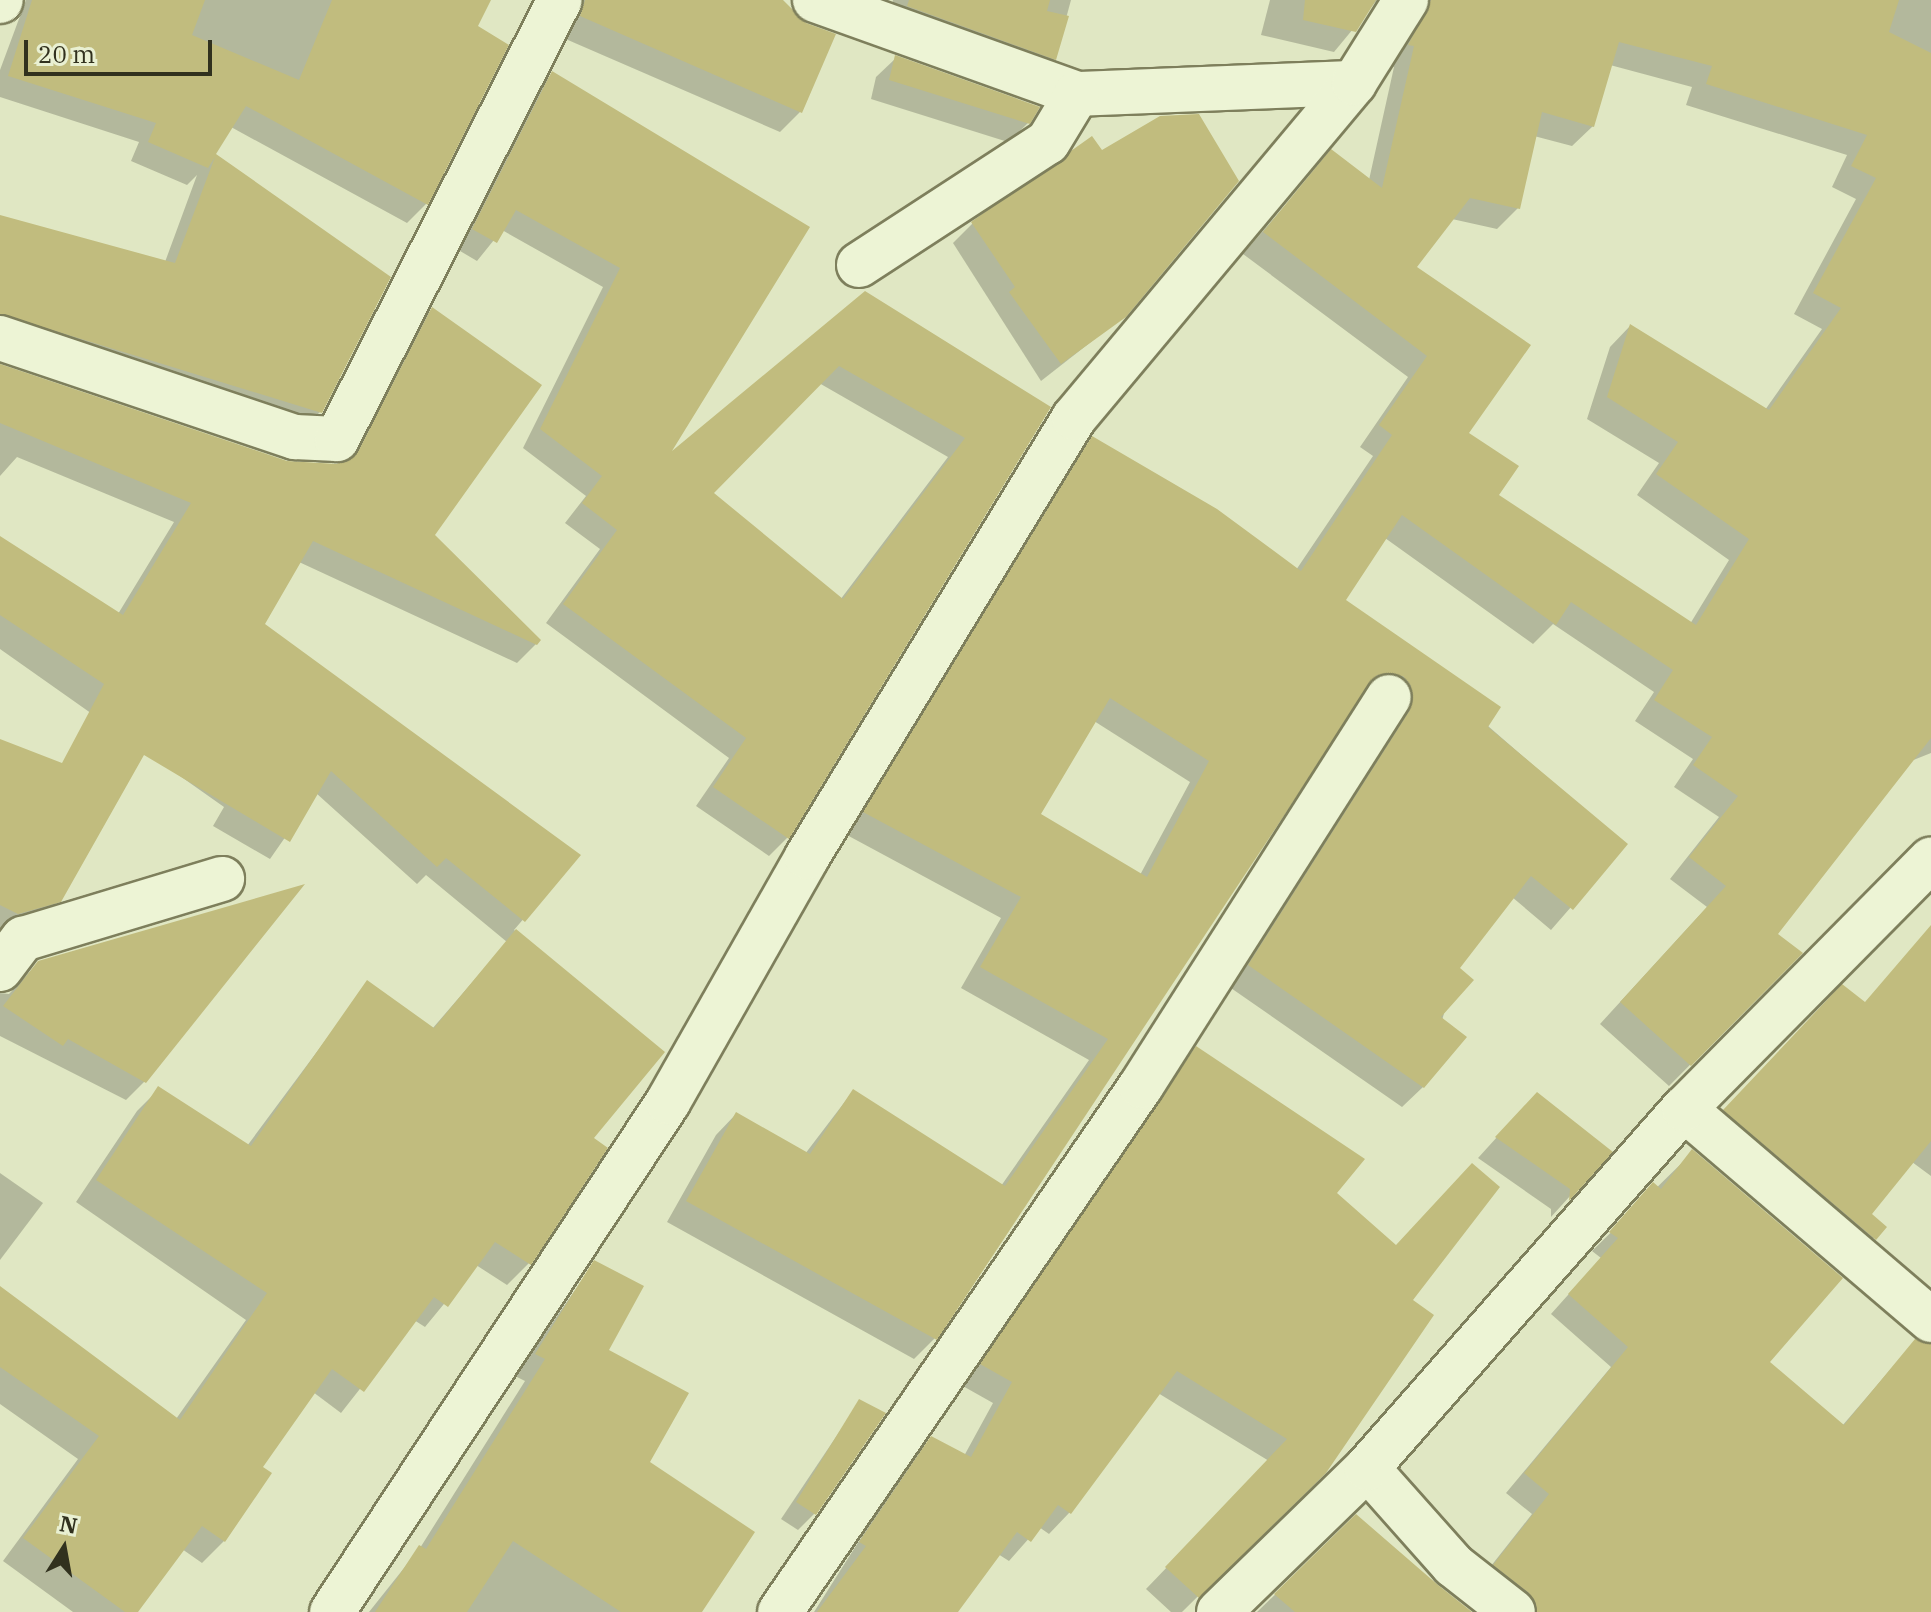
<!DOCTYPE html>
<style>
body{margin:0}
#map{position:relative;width:1931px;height:1612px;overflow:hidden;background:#e0e7c3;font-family:"IBM Plex Serif",serif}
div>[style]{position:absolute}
.shadow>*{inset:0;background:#0003}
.building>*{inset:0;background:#c1bc7e}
.roads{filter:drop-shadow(2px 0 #7e7f5c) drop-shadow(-2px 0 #7e7f5c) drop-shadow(0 2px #7e7f5c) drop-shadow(0 -2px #7e7f5c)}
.street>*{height:44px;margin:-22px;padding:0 22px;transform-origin:22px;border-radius:22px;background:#edf4d5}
span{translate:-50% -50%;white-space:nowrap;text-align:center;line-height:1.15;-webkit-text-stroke:6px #e9f0d2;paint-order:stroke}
.north{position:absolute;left:24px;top:1508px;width:80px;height:80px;-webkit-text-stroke:6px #e9f0d2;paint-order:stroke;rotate:11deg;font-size:22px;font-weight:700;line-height:32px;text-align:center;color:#31311e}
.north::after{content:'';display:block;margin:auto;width:28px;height:36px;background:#31311e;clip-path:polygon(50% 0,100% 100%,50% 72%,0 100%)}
.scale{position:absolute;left:24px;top:40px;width:188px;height:36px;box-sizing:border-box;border:4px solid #31311e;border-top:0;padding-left:10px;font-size:24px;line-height:28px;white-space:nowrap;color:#31311e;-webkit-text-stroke:6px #e9f0d2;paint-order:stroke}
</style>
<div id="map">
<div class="shadow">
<div style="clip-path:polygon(26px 0,489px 0,475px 27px,506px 46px,426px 204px,407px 223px,231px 127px,214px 154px,388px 278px,320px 412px,301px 431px,0 336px,0 217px,165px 262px,197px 175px,187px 185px,131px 161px,139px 142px,0 97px,0 70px)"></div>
<div style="clip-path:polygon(577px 0,779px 0,801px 111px,780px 132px,561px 37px)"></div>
<div style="clip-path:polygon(893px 0,1071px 0,1055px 59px,1034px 80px,887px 27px)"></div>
<div style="clip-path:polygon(1270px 0,1377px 0,1334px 52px,1261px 35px)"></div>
<div style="clip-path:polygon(evenodd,1399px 0,1931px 0,1931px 753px,1911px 761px,1775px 934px,1800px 954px,1669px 1086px,1600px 1024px,1707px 907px,1670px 879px,1719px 817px,1674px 787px,1693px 759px,1635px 721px,1654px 692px,1553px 624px,1533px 644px,1385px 538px,1343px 600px,1625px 845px,1551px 930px,1512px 897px,1457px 968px,1423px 1087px,1402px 1107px,1228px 986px,1382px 696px,1361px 696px,935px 1338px,914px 1359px,667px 1222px,716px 1135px,736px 1114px,805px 1154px,853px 1091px,1001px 1186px,1089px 1060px,961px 988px,1001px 918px,845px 834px,1072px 459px,1093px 438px,1296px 570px,1373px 456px,1360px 447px,1408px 377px,1243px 254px,1332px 152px,1369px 180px,1394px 67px,1388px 65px,1399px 0,1610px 65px,1692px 87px,1686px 105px,1847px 155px,1832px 187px,1856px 199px,1794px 314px,1822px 329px,1765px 410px,1630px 326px,1610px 347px,1587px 419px,1659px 463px,1637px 495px,1729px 560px,1690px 624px,1496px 495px,1466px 434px,1414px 267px,1452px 219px,1497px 229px,1518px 208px,1534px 136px,1572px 146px,1593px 126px,1610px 65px,1399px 0,1094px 721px,1190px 782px,1140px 875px,1038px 815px,1094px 721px)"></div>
<div style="clip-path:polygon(896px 58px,1028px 123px,1008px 142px,871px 99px,876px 77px)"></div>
<div style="clip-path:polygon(evenodd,552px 74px,807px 228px,666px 459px,865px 294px,1048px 408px,787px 838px,769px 856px,696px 806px,729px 758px,546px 623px,600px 549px,565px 523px,586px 496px,523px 448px,603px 287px,502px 230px,477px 261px,455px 248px,534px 92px,552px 74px,819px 383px,948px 457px,840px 600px,711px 493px,819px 383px)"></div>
<div style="clip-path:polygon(973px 223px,1124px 316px,1041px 381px,953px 243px)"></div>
<div style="clip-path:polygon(432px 309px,432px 535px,536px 644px,517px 663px,299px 562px,262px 625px,578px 855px,514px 930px,663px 1053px,591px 1139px,529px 1263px,507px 1285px,476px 1265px,425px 1327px,414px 1320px,341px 1413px,313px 1392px,260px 1467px,224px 1541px,202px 1563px,182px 1549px,136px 1612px,73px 1612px,3px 1561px,78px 1459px,0 1404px,0 1310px,176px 1419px,246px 1320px,76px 1202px,137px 1111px,159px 1089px,247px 1146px,368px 983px,432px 1029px,507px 942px,426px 875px,417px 884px,316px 793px,270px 859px,213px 826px,224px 807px,0 649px,0 538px,118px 614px,174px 522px,17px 457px,0 476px,0 366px,293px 464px,337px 466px,414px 328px)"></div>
<div style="clip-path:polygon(0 745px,59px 900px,40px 920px,0 932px)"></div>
<div style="clip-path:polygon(1931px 930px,1931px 1176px,1912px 1162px,1869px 1214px,1884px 1227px,1853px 1260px,1703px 1133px,1821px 1009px,1864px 1004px)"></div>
<div style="clip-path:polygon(39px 962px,145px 1081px,126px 1100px,0 1036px,0 993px,9px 994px)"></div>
<div style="clip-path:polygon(1197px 1048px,1334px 1193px,1410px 1301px,1324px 1472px,1182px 1612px,1171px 1612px,1146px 1589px,1269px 1461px,1158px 1393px,1069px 1513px,1049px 1534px,1039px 1527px,1009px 1561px,998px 1554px,956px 1612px,814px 1612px,911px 1459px,931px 1439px,964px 1456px,993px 1403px,961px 1385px)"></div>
<div style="clip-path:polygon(1518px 1114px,1610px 1152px,1551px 1217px,1551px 1209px,1478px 1158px)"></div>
<div style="clip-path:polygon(1693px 1152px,1767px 1362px,1842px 1426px,1915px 1341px,1931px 1344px,1931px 1612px,1507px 1612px,1476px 1585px,1532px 1514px,1506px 1493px,1611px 1367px,1551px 1314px,1601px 1258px,1592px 1251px)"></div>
<div style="clip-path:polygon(0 1173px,43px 1203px,0 1260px)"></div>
<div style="clip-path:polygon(594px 1263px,606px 1351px,700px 1612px,369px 1612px,420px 1548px,525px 1381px,515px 1376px)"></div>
<div style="clip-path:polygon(860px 1401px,815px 1513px,798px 1530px,781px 1519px)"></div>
<div style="clip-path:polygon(1356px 1517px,1430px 1612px,1257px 1612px)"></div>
</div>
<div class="building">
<div style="clip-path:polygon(32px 0,205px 0,192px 35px,299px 80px,332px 0,491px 0,478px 26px,509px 45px,428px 205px,246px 106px,216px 154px,391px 277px,322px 413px,0 314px,0 215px,175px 263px,215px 157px,208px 168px,148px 142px,156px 123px,8px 76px)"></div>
<div style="clip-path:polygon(585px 0,783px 0,806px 23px,836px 34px,802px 113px,580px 16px)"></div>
<div style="clip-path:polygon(909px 0,1050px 0,1047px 11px,1069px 16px,1056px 60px,907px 6px)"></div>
<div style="clip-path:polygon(1305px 0,1376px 0,1356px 32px,1303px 20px)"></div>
<div style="clip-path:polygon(evenodd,1431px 0,1899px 0,1889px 32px,1931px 53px,1931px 738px,1778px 934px,1803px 953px,1691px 1066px,1620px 1002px,1726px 886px,1689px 857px,1738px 796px,1693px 765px,1712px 737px,1654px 700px,1673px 670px,1571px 602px,1556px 625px,1402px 515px,1346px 600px,1501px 707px,1488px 727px,1628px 844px,1573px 910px,1531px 876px,1460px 968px,1474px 980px,1441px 1017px,1467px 1037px,1424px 1088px,1248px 965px,1410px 710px,1411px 686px,1403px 676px,1377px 675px,937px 1340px,686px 1201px,736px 1112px,810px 1154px,853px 1089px,1005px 1186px,1108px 1039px,980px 967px,1021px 897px,863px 812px,1092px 436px,1217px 509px,1301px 571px,1392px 435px,1379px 425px,1427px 356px,1263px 232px,1331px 149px,1382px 188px,1414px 46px,1408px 45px,1431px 0,1619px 42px,1712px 66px,1706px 84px,1867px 135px,1851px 166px,1876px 178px,1813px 293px,1841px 308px,1769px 410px,1630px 324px,1607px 397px,1678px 442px,1656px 474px,1749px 539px,1696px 625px,1499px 495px,1519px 466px,1469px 433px,1531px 345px,1417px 267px,1470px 198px,1520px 209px,1542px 112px,1594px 127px,1619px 42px,1431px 0,1110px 698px,1209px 761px,1147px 877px,1041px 814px,1110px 698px)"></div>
<div style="clip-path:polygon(895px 55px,1040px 107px,1030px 124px,889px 80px)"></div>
<div style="clip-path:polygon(evenodd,552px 71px,810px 227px,672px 451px,865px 291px,1051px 407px,789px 839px,713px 787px,746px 738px,563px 604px,617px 530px,582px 503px,602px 476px,540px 429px,620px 268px,516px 210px,497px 243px,472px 229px,552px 71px,839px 366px,965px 438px,843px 599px,714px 493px,839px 366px)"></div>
<div style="clip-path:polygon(1199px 114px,1239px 181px,1126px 317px,1061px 364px,1009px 292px,1015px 287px,971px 222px,1092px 136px,1102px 150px,1160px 116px)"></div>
<div style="clip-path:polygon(432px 307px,542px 385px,435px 535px,541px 640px,537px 645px,313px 541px,265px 624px,581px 855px,525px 922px,446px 858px,437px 867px,331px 771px,290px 842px,144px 755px,61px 902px,18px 914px,0 905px,0 739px,62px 763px,104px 684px,0 615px,0 536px,123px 615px,191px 503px,0 423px,0 364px,287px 461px,337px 464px,359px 450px)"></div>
<div style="clip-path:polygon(305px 884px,146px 1083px,68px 1039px,63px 1046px,3px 1006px,38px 961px)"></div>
<div style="clip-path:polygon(1931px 925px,1931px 1141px,1872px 1214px,1887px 1227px,1876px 1240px,1723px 1110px,1842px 984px,1865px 1002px)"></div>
<div style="clip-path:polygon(516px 929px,665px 1052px,594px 1138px,608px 1148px,531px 1265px,495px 1242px,448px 1307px,434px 1297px,364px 1392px,332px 1369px,263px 1467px,272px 1473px,225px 1542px,202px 1526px,138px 1612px,125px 1612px,23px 1538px,99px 1436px,0 1367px,0 1286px,180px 1420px,267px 1293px,96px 1180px,158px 1086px,251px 1146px,367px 980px,434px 1028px)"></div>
<div style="clip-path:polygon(1196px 1046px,1365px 1159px,1337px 1193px,1396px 1245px,1472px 1163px,1500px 1187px,1413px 1300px,1434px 1315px,1326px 1473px,1199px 1598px,1165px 1567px,1287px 1439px,1177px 1371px,1071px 1514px,1058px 1505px,1031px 1542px,1017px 1532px,958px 1612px,817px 1612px,866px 1546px,859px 1542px,931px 1436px,971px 1457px,1012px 1382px,980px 1364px)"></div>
<div style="clip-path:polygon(1537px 1092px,1613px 1152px,1569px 1201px,1570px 1189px,1495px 1137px)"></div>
<div style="clip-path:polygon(1692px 1149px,1843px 1278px,1770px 1362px,1844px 1425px,1915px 1339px,1931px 1344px,1931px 1612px,1537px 1612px,1529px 1593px,1493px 1565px,1549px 1494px,1524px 1473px,1628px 1347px,1568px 1294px,1618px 1238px,1609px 1232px,1653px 1182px,1661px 1189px)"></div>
<div style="clip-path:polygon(594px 1260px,644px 1286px,609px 1350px,689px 1393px,650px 1462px,755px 1532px,702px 1612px,621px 1612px,513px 1541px,467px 1612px,375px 1612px,419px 1545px,426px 1549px,545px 1359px,535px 1354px)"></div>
<div style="clip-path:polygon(859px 1399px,886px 1413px,816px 1515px,796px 1502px)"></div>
<div style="clip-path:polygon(1356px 1514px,1438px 1585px,1472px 1612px,1295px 1612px,1274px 1594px)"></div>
</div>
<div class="roads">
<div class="street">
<div style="left:815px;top:0;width:278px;rotate:19.7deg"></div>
<div style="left:1077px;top:94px;width:277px;rotate:-2.3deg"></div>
<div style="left:0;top:1px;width:1px;rotate:-45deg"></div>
<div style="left:859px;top:265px;width:225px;rotate:-33.1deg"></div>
<div style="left:1048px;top:142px;width:56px;rotate:-58.9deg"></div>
<div style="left:0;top:338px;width:311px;rotate:18.6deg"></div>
<div style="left:295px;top:437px;width:42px;rotate:2.7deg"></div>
<div style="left:337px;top:439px;width:492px;rotate:-63.1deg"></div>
<div style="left:0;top:969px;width:38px;rotate:-53deg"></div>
<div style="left:23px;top:939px;width:208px;rotate:-16.8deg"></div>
<div style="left:1684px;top:1109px;width:325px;rotate:40.5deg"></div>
<div style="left:1367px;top:1468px;width:130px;rotate:48.4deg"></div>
<div style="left:1453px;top:1565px;width:76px;rotate:38.1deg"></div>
<div style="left:332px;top:1612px;width:611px;rotate:-56.62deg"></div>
<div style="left:668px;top:1102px;width:282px;rotate:-60.4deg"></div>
<div style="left:807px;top:857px;width:514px;rotate:-58.69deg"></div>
<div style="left:1074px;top:418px;width:437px;rotate:-50.1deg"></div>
<div style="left:1354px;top:83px;width:98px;rotate:-57.9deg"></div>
<div style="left:780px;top:1612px;width:638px;rotate:-55.54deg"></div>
<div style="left:1141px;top:1086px;width:461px;rotate:-57.5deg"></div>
<div style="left:1219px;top:1612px;width:206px;rotate:-44.2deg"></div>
<div style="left:1367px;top:1468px;width:479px;rotate:-48.6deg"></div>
<div style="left:1684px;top:1109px;width:351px;rotate:-45.3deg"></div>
</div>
</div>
<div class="north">N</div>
<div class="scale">20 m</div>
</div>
